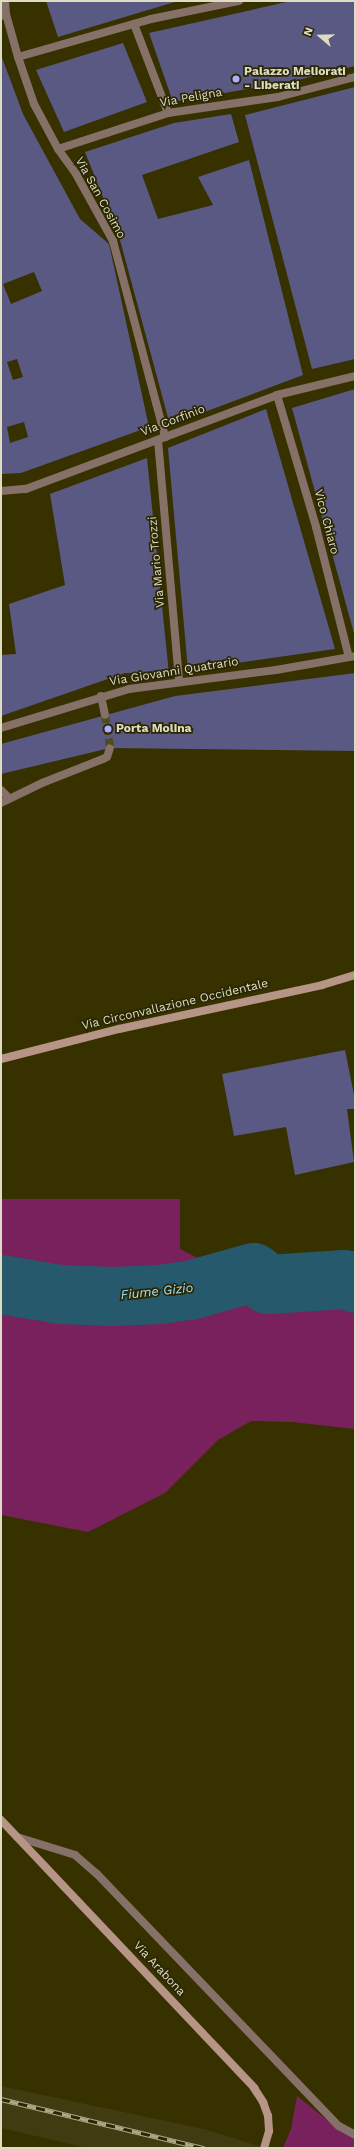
<!DOCTYPE html>
<style>
body{margin:0}
#map{position:relative;width:356px;height:2149px;overflow:hidden;background:#373100;font-family:"Work Sans",sans-serif}
div>[style]{position:absolute}
.built>*{inset:0;background:#403b11}
.green>*{inset:0;background:#78215c}
.river>*{height:59px;margin:-29.5px;padding:0 29.5px;transform-origin:29.5px;border-radius:29.5px;background:#25596b}
.building>*{inset:0;background:#595983}
.minor-tunnel>*{height:8px;margin-top:-4px;transform-origin:0;background:repeating-linear-gradient(90deg,#504b1d 0 8px,transparent 0 12px)}
.service>*{height:8px;margin:-4px;padding:0 4px;transform-origin:4px;border-radius:4px;background:#867168}
.minor>*{height:8px;margin:-4px;padding:0 4px;transform-origin:4px;border-radius:4px;background:#867168}
.secondary>*{height:8px;margin:-4px;padding:0 4px;transform-origin:4px;border-radius:4px;background:#b69587}
.rail>*{height:4.5px;margin-top:-2.25px;transform-origin:0;background:repeating-linear-gradient(90deg,#2b2703 0 9px,#aba888 0 18px);box-sizing:border-box;border-block:1px solid #aba888}
.dots>*{width:11px;height:11px;translate:-50% -50%;box-sizing:border-box;border:2px solid #2b2703;border-radius:50%}
span{translate:-50% -50%;white-space:nowrap;text-align:center;line-height:1.15;-webkit-text-stroke:3.5px #2b2703;paint-order:stroke}
.poi-label{font-size:12px;color:#dedcc3;font-weight:700}
.left{translate:0 -50%;text-align:left}
.street-label{font-size:12px;color:#dedcc3}
.water-label{font-size:13px;color:#9fe0f9;font-style:italic}
.frame{position:absolute;inset:0;border:2px solid #dedcc3;pointer-events:none}
.north{position:absolute;left:300px;top:16px;width:40px;height:40px;-webkit-text-stroke:3px #2b2703;paint-order:stroke;rotate:290deg;font-size:11px;font-weight:700;line-height:16px;text-align:center;color:#dedcc3}
.north::after{content:'';display:block;margin:auto;width:14px;height:18px;background:#dedcc3;clip-path:polygon(50% 0,100% 100%,50% 72%,0 100%)}
</style>
<div id="map">
<div class="built">
<div style="clip-path:polygon(1px 2086px,208px 2130px,265px 2148px,87px 2148px,1px 2128px)"></div>
</div>
<div class="green">
<div style="clip-path:polygon(1px 1199px,180px 1199px,180px 1249px,212px 1265px,307px 1259px,342px 1265px,355px 1270px,355px 1429px,292px 1422px,251px 1421px,218px 1440px,165px 1493px,88px 1532px,1px 1515px)"></div>
<div style="clip-path:polygon(297px 2096px,341px 2131px,355px 2137px,355px 2148px,283px 2148px,291px 2129px)"></div>
</div>
<div class="river">
<div style="left:1px;top:1284px;width:60px;rotate:9.6deg"></div>
<div style="left:60px;top:1294px;width:53px;rotate:2.2deg"></div>
<div style="left:113px;top:1296px;width:46px;rotate:-2.5deg"></div>
<div style="left:159px;top:1294px;width:30px;rotate:-8deg"></div>
<div style="left:189px;top:1290px;width:66px;rotate:-15.7deg"></div>
<div style="left:253px;top:1272px;width:19px;rotate:39deg"></div>
<div style="left:268px;top:1284px;width:76px;rotate:-3.8deg"></div>
<div style="left:344px;top:1279px;width:12px;rotate:20deg"></div>
</div>
<div class="building">
<div style="clip-path:polygon(46px 1px,178px 1px,58px 37px)"></div>
<div style="clip-path:polygon(291px 1px,355px 1px,355px 66px,298px 80px,173px 102px,149px 33px)"></div>
<div style="clip-path:polygon(123px 43px,147px 102px,64px 132px,36px 70px)"></div>
<div style="clip-path:polygon(evenodd,1px 55px,23px 114px,80px 219px,109px 244px,149px 427px,21px 473px,1px 474px,1px 55px,34px 272px,42px 291px,11px 304px,3px 284px,34px 272px,1px 55px,17px 359px,23px 377px,13px 380px,7px 362px,17px 359px,1px 55px,24px 422px,28px 437px,10px 443px,7px 427px,24px 422px)"></div>
<div style="clip-path:polygon(355px 87px,355px 359px,312px 369px,245px 115px)"></div>
<div style="clip-path:polygon(231px 114px,239px 142px,142px 175px,158px 219px,213px 205px,198px 177px,249px 160px,303px 375px,170px 425px,120px 240px,85px 152px,174px 123px)"></div>
<div style="clip-path:polygon(355px 389px,355px 637px,292px 408px)"></div>
<div style="clip-path:polygon(266px 409px,335px 649px,188px 670px,168px 448px)"></div>
<div style="clip-path:polygon(147px 458px,169px 674px,125px 673px,1px 716px,1px 655px,16px 654px,9px 604px,65px 585px,50px 494px)"></div>
<div style="clip-path:polygon(355px 673px,355px 751px,110px 748px,1px 774px,1px 744px,175px 696px)"></div>
<div style="clip-path:polygon(345px 1050px,355px 1100px,355px 1109px,347px 1109px,354px 1162px,295px 1175px,286px 1127px,234px 1136px,222px 1074px)"></div>
</div>
<div class="minor-tunnel">
<div style="left:105px;top:715px;width:33px;rotate:81deg"></div>
</div>
<div class="service">
<div style="left:5px;top:1px;width:13px;rotate:86deg"></div>
<div style="left:6px;top:14px;width:45px;rotate:74.4deg"></div>
<div style="left:18px;top:57px;width:50px;rotate:71.2deg"></div>
<div style="left:34px;top:104px;width:51px;rotate:61.9deg"></div>
<div style="left:58px;top:149px;width:31px;rotate:54deg"></div>
<div style="left:76px;top:174px;width:77px;rotate:61.1deg"></div>
<div style="left:113px;top:241px;width:203px;rotate:75.1deg"></div>
<div style="left:134px;top:24px;width:95px;rotate:69.1deg"></div>
<div style="left:18px;top:57px;width:138px;rotate:-15.9deg"></div>
<div style="left:151px;top:19px;width:90px;rotate:-11.6deg"></div>
<div style="left:1px;top:790px;width:11px;rotate:45deg"></div>
<div style="left:17px;top:1837px;width:61px;rotate:17.2deg"></div>
<div style="left:75px;top:1855px;width:29px;rotate:41deg"></div>
<div style="left:97px;top:1874px;width:349px;rotate:46.2deg"></div>
<div style="left:339px;top:2126px;width:18px;rotate:29deg"></div>
</div>
<div class="minor">
<div style="left:1px;top:16px;width:5px;rotate:-22deg"></div>
<div style="left:58px;top:149px;width:116px;rotate:-18.1deg"></div>
<div style="left:168px;top:113px;width:111px;rotate:-8.3deg"></div>
<div style="left:278px;top:97px;width:80px;rotate:-14.6deg"></div>
<div style="left:277px;top:395px;width:138px;rotate:73.5deg"></div>
<div style="left:316px;top:527px;width:134px;rotate:75.8deg"></div>
<div style="left:158px;top:440px;width:242px;rotate:85deg"></div>
<div style="left:1px;top:491px;width:25px;rotate:-5deg"></div>
<div style="left:26px;top:489px;width:268px;rotate:-20.5deg"></div>
<div style="left:277px;top:395px;width:80px;rotate:-13.7deg"></div>
<div style="left:101px;top:696px;width:19px;rotate:78deg"></div>
<div style="left:1px;top:728px;width:134px;rotate:-16.9deg"></div>
<div style="left:129px;top:689px;width:148px;rotate:-7.4deg"></div>
<div style="left:276px;top:670px;width:80px;rotate:-10deg"></div>
<div style="left:1px;top:803px;width:46px;rotate:-26deg"></div>
<div style="left:42px;top:783px;width:66px;rotate:-21.5deg"></div>
<div style="left:103px;top:759px;width:4px;rotate:-27deg"></div>
<div style="left:107px;top:757px;width:9px;rotate:-72deg"></div>
</div>
<div class="secondary">
<div style="left:1px;top:1059px;width:122px;rotate:-14.3deg"></div>
<div style="left:119px;top:1029px;width:208px;rotate:-12.2deg"></div>
<div style="left:322px;top:985px;width:34px;rotate:-17deg"></div>
<div style="left:1px;top:1820px;width:369px;rotate:46.6deg"></div>
<div style="left:254px;top:2088px;width:17px;rotate:57deg"></div>
<div style="left:263px;top:2102px;width:15px;rotate:70deg"></div>
<div style="left:268px;top:2116px;width:15px;rotate:86deg"></div>
<div style="left:269px;top:2131px;width:18px;rotate:106deg"></div>
</div>
<div class="rail">
<div style="left:1px;top:2099px;width:209px;rotate:13.6deg"></div>
</div>
<div class="dots">
<div style="left:236px;top:79px;background:#aeaefb"></div>
<div style="left:108px;top:729px;background:#aeaefb"></div>
</div>
<div class="poi-label">
<span class="left" style="left:244px;top:79px">Palazzo Meliorati<br>- Liberati</span>
<span class="left" style="left:116px;top:729px">Porta Molina</span>
</div>
<div class="street-label">
<span style="left:191px;top:98px;rotate:-10deg">Via Peligna</span>
<span style="left:100px;top:198px;rotate:61deg">Via San Cosimo</span>
<span style="left:173px;top:421px;rotate:-21deg">Via Corfinio</span>
<span style="left:326px;top:522px;rotate:75deg">Vico Chiaro</span>
<span style="left:157px;top:562px;rotate:-95deg">Via Mario Trozzi</span>
<span style="left:174px;top:672px;rotate:-9deg">Via Giovanni Quatrario</span>
<span style="left:175px;top:1005px;rotate:-13deg">Via Circonvallazione Occidentale</span>
<span style="left:159px;top:1969px;rotate:47deg">Via Arabona</span>
</div>
<div class="water-label">
<span style="left:157px;top:1292px;rotate:-6deg">Fiume Gizio</span>
</div>
<div class="frame"></div>
<div class="north">N</div>
</div>
